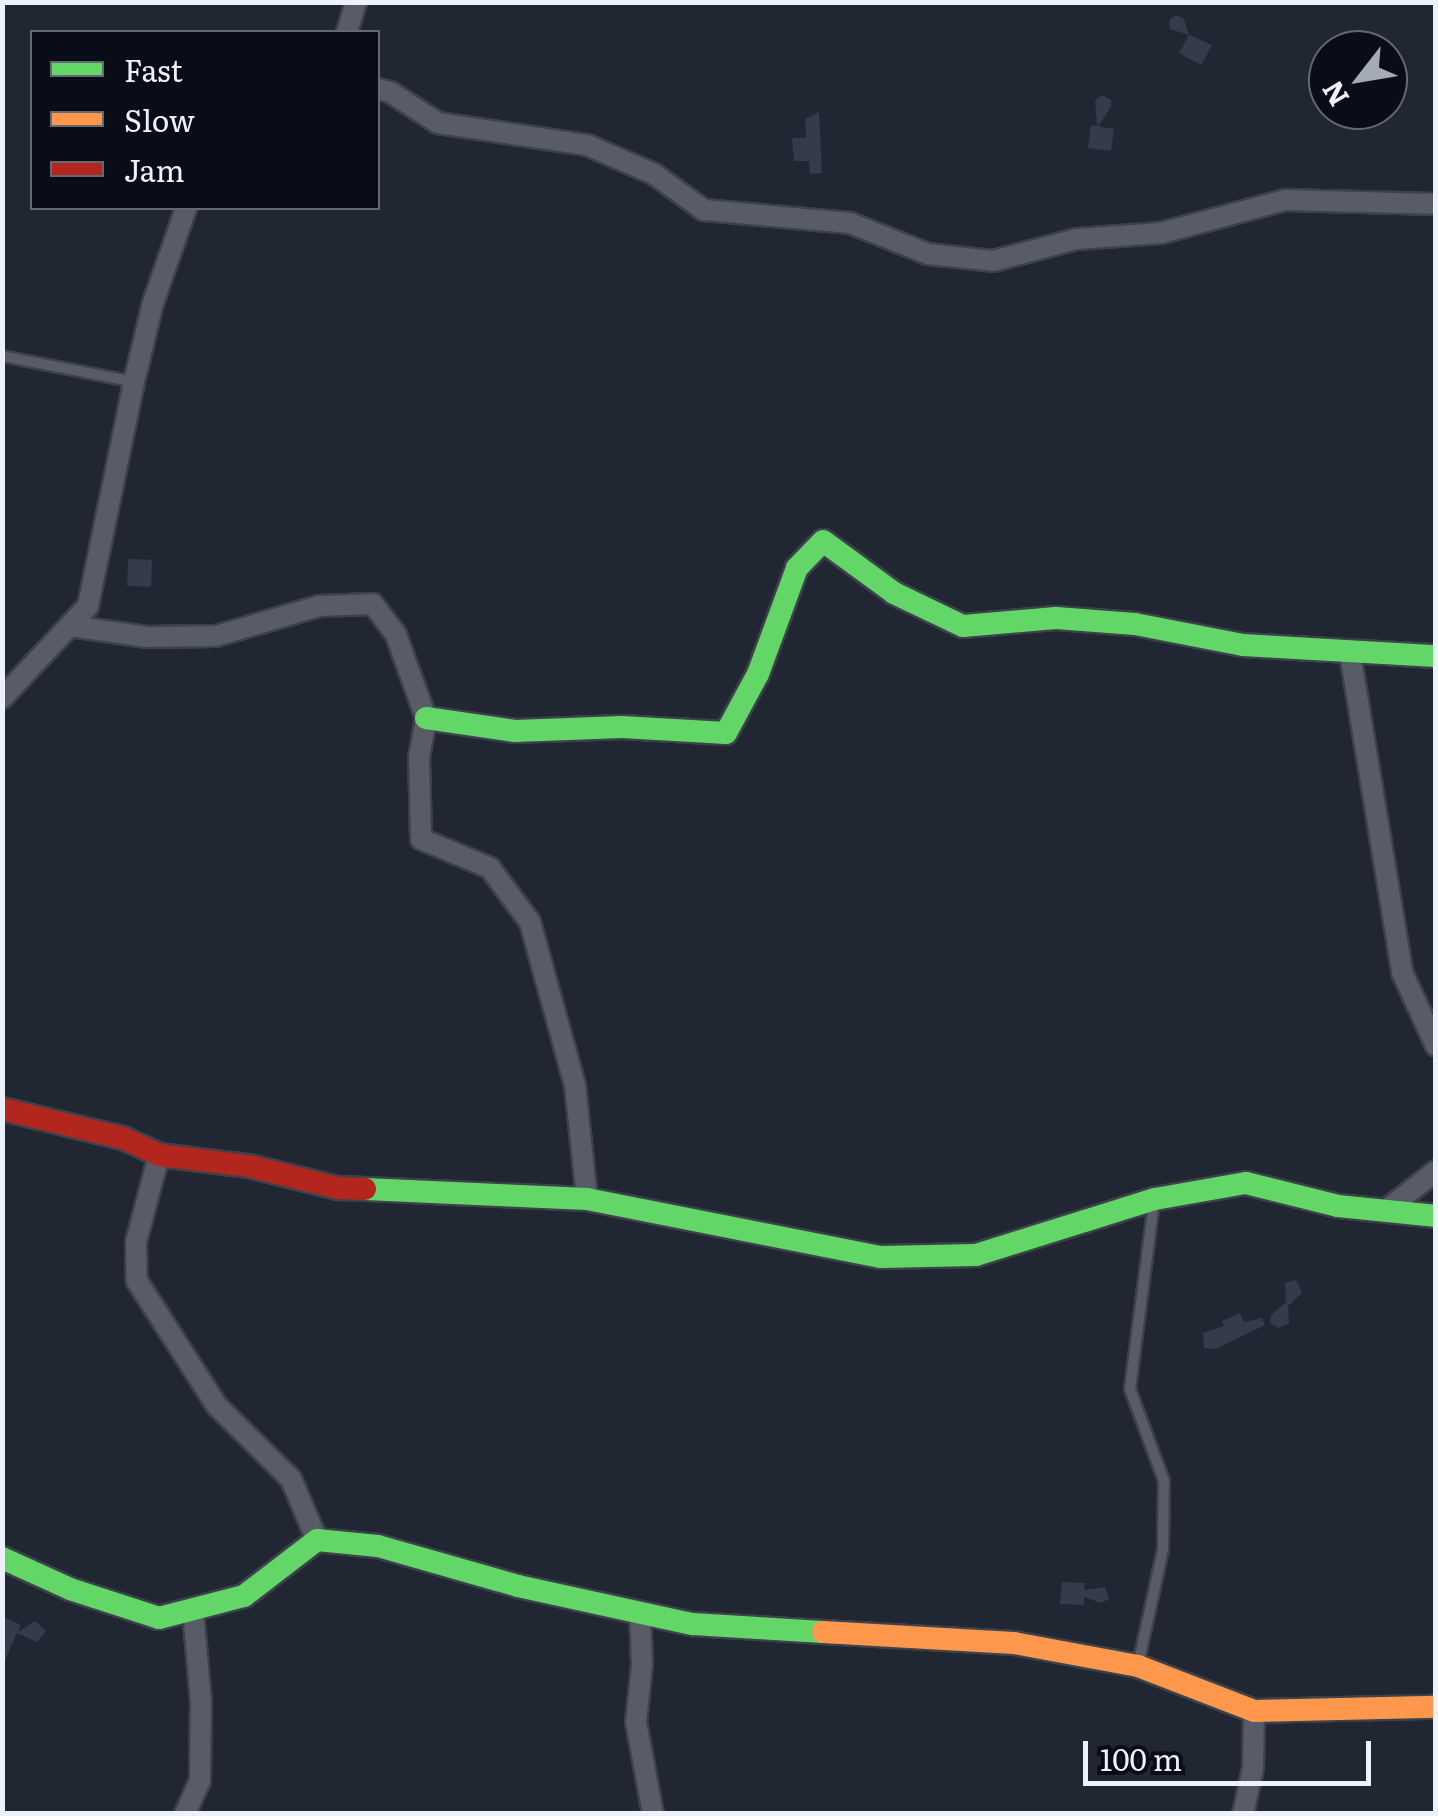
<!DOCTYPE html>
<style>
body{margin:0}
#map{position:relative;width:1438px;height:1816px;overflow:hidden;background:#202632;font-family:Literata,serif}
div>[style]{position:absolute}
.building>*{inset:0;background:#343b4a;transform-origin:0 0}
.roads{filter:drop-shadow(2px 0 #3c414a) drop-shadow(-2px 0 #3c414a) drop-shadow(0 2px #3c414a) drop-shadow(0 -2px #3c414a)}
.lane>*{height:10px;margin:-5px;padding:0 5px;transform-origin:5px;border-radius:5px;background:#575c66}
.street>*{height:20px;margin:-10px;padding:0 10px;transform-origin:10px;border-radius:10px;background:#575c66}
.fast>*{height:22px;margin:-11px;padding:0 11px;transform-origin:11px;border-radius:11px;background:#63d668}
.slow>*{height:22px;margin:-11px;padding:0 11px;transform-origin:11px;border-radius:11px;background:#ff974d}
.jam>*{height:22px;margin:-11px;padding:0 11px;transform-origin:11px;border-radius:11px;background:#b3261e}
span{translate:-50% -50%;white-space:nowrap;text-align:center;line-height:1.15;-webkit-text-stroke:8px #080d17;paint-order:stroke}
.frame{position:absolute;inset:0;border:5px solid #ebf2fe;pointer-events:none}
.legend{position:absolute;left:30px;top:30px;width:350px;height:180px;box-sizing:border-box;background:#080d17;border:2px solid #636973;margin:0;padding:12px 18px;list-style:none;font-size:30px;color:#ebf2fe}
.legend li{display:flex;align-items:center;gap:20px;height:50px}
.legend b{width:50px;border:2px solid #636973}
.north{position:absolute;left:1308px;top:30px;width:100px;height:100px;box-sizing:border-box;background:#080d17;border:2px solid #636973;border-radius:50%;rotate:239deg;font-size:28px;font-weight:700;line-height:40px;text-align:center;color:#ebf2fe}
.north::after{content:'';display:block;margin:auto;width:35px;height:45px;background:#a4abb7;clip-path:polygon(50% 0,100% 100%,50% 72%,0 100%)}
.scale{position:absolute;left:1083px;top:1741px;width:288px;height:45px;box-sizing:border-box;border:5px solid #ebf2fe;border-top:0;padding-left:12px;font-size:30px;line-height:35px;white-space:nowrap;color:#ebf2fe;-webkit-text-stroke:8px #080d17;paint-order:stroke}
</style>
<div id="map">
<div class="building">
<div style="clip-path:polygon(1176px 15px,1184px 19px,1189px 35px,1212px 45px,1201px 65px,1179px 53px,1189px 35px,1170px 29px,1169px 20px)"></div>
<div style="clip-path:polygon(1102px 95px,1111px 100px,1111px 107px,1098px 126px,1114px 129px,1111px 151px,1088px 148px,1091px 125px,1097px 126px,1095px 100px)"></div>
<div style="clip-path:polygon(819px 112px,822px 173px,810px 174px,809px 161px,794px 161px,792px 138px,806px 138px,805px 119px)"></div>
<div style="left:128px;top:559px;width:24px;height:27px;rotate:2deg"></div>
<div style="clip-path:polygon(1296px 1280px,1302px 1293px,1288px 1306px,1289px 1324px,1278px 1328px,1270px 1323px,1271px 1315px,1286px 1302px,1285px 1283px)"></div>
<div style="clip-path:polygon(1240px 1313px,1244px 1322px,1262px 1318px,1265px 1325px,1216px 1349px,1204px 1348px,1203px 1333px,1224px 1326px,1222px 1321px)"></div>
<div style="clip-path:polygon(1062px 1582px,1085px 1583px,1084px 1590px,1105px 1587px,1109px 1599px,1101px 1603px,1084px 1597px,1084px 1605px,1060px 1604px)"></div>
<div style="clip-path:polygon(2px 1616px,21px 1625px,18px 1632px,35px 1621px,46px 1631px,37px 1642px,17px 1633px,2px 1667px)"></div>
</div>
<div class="roads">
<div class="lane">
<div style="left:2px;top:356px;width:135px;rotate:11.1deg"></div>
<div style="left:1138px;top:1665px;width:119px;rotate:-77.8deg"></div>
<div style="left:1163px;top:1549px;width:68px;rotate:-89.2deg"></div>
<div style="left:1164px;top:1481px;width:98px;rotate:-110.3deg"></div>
<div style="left:1130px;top:1389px;width:189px;rotate:-82.7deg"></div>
</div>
<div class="street">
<div style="left:347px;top:32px;width:31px;rotate:-73deg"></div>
<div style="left:378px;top:89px;width:12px;rotate:14deg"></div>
<div style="left:390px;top:92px;width:57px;rotate:32.9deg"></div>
<div style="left:438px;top:123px;width:151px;rotate:8.4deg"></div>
<div style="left:587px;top:145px;width:73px;rotate:23.4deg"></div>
<div style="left:654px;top:174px;width:62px;rotate:35.8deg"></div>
<div style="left:704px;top:210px;width:147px;rotate:5.1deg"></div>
<div style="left:850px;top:223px;width:84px;rotate:21.7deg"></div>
<div style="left:928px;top:254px;width:65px;rotate:6.1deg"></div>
<div style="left:993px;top:261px;width:87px;rotate:-14.7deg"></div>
<div style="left:1077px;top:239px;width:84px;rotate:-4.1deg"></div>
<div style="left:1161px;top:233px;width:128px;rotate:-14.9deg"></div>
<div style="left:1285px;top:200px;width:151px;rotate:1.5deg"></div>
<div style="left:70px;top:626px;width:78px;rotate:8.1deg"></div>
<div style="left:147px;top:637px;width:69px;rotate:-0.8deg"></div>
<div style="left:216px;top:636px;width:107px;rotate:-16.2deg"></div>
<div style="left:319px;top:606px;width:54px;rotate:-2.1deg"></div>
<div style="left:373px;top:604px;width:39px;rotate:53deg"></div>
<div style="left:396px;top:635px;width:88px;rotate:70.1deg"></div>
<div style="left:426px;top:718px;width:39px;rotate:100deg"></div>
<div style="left:419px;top:756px;width:83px;rotate:88.6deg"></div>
<div style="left:421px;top:839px;width:75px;rotate:22.8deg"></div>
<div style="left:490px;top:868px;width:67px;rotate:53.5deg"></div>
<div style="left:530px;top:922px;width:169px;rotate:74.6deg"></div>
<div style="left:575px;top:1085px;width:115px;rotate:84deg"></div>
<div style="left:1350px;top:653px;width:323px;rotate:80.7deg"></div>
<div style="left:1402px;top:972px;width:81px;rotate:65.3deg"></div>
<div style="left:2px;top:698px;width:126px;rotate:-46.9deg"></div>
<div style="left:88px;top:606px;width:229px;rotate:-78.4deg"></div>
<div style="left:134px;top:382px;width:81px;rotate:-76.5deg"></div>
<div style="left:153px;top:303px;width:101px;rotate:-70.8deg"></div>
<div style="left:159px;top:1155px;width:90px;rotate:104.8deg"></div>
<div style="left:136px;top:1242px;width:39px;rotate:89deg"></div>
<div style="left:137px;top:1281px;width:148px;rotate:57.4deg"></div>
<div style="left:217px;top:1406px;width:104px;rotate:44.6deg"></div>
<div style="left:291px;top:1479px;width:66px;rotate:66.9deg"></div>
<div style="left:1385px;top:1211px;width:65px;rotate:-38.1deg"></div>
<div style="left:640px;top:1612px;width:53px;rotate:87.8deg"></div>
<div style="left:642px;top:1665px;width:57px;rotate:96deg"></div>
<div style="left:636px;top:1722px;width:94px;rotate:79.5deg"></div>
<div style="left:185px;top:1814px;width:36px;rotate:-66deg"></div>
<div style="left:200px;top:1781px;width:79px;rotate:-89.3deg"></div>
<div style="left:201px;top:1702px;width:92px;rotate:-95deg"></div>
<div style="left:1243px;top:1814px;width:47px;rotate:-77.7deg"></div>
<div style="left:1253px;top:1768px;width:57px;rotate:-89deg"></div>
</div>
<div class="fast">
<div style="left:426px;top:718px;width:90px;rotate:8.3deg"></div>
<div style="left:515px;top:731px;width:107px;rotate:-2.1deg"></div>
<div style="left:622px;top:727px;width:104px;rotate:3.3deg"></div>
<div style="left:726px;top:733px;width:67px;rotate:-61.5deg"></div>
<div style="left:758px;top:674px;width:113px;rotate:-69.8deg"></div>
<div style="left:797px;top:568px;width:37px;rotate:-46deg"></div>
<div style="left:823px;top:541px;width:88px;rotate:36.2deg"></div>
<div style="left:894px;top:593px;width:76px;rotate:25.6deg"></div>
<div style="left:963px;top:626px;width:93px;rotate:-4.9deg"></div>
<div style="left:1056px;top:618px;width:79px;rotate:4.3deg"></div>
<div style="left:1135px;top:624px;width:110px;rotate:11deg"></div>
<div style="left:1243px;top:645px;width:193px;rotate:3.3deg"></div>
<div style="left:365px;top:1189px;width:222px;rotate:2.6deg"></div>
<div style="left:587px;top:1199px;width:299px;rotate:11.2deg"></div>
<div style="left:880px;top:1257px;width:96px;rotate:-1.2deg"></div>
<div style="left:976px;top:1255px;width:188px;rotate:-17.4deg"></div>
<div style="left:1155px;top:1199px;width:92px;rotate:-10deg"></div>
<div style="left:1246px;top:1183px;width:95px;rotate:14deg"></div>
<div style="left:1338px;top:1206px;width:99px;rotate:5.8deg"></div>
<div style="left:2px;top:1558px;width:75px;rotate:24.5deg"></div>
<div style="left:70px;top:1589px;width:94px;rotate:18deg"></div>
<div style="left:159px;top:1618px;width:88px;rotate:-14.5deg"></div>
<div style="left:244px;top:1596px;width:92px;rotate:-37.5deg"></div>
<div style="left:317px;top:1540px;width:61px;rotate:5.6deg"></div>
<div style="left:378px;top:1546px;width:146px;rotate:15.9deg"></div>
<div style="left:518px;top:1586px;width:179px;rotate:12.3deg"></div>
<div style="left:693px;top:1624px;width:130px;rotate:3.5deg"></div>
</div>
<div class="slow">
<div style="left:823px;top:1632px;width:191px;rotate:3.3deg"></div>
<div style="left:1014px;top:1643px;width:126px;rotate:10.5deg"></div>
<div style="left:1138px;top:1666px;width:124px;rotate:21.2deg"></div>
<div style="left:1254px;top:1711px;width:182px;rotate:-1.3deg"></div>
</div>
<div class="jam">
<div style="left:2px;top:1109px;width:124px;rotate:13.5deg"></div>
<div style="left:123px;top:1138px;width:40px;rotate:25deg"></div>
<div style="left:159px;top:1155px;width:91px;rotate:7deg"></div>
<div style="left:249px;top:1166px;width:92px;rotate:13.9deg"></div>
<div style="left:338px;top:1188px;width:27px;rotate:2deg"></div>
</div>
</div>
<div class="frame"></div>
<ul class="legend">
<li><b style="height:12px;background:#63d668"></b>Fast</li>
<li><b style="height:12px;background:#ff974d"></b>Slow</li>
<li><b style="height:12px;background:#b3261e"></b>Jam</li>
</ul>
<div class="north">N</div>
<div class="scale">100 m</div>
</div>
